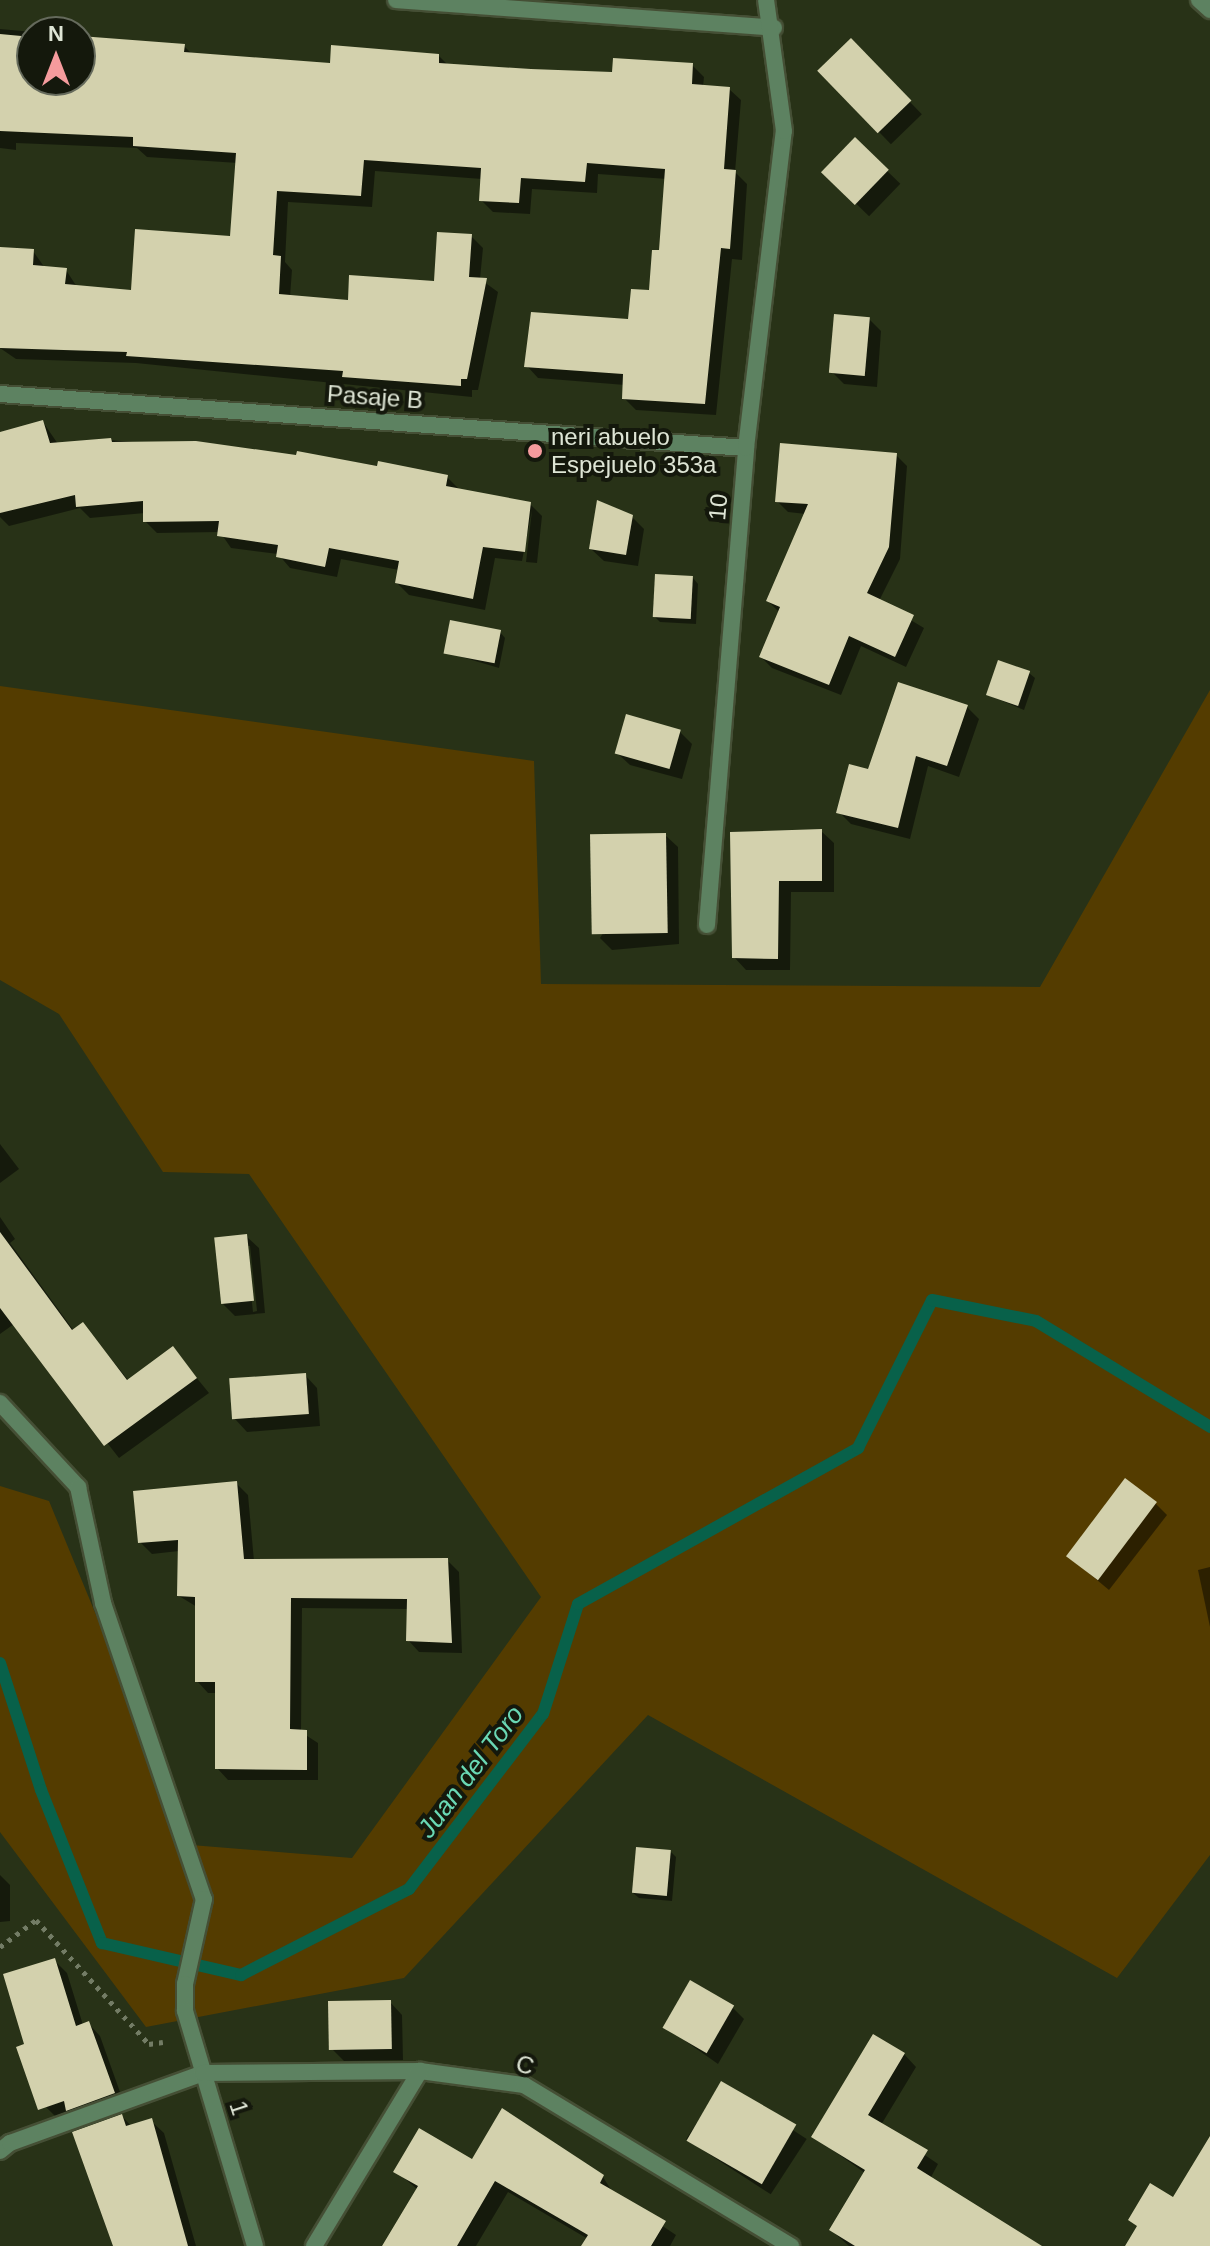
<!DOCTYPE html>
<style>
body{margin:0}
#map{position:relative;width:1210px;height:2246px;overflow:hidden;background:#283217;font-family:Helvetica,sans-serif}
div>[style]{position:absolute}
.green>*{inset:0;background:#543c00}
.shadow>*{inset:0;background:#0007;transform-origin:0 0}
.stream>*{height:12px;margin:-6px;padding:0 6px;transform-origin:6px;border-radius:6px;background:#08614a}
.building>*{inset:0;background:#d3d1ad;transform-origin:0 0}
.path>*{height:5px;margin-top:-2.5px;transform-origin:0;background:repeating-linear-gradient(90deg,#737c65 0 4px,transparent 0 10px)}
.roads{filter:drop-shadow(2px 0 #454f35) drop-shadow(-2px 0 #454f35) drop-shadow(0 2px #454f35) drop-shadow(0 -2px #454f35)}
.service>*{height:16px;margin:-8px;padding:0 8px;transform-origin:8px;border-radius:8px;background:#5d8261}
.minor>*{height:16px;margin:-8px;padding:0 8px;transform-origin:8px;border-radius:8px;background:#5d8261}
.dots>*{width:22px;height:22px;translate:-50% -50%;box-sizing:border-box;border:4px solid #14180c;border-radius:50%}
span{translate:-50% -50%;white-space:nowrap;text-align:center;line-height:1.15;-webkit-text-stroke:8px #14180c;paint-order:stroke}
.street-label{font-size:24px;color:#dee5d5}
.poi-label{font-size:24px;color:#dee5d5}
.left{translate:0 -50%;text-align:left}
.water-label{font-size:26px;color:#6ad8b4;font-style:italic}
.north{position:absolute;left:16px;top:16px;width:80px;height:80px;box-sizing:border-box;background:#14180c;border:2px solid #656a5c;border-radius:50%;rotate:0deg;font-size:22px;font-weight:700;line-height:32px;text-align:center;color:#dee5d5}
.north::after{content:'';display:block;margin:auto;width:28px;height:36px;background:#f59b9d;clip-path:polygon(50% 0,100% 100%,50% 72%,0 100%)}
</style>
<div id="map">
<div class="green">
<div style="clip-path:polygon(0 686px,534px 761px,541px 984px,1040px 987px,1210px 690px,1210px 1855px,1117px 1978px,648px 1715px,404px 1978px,146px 2027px,0 1832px,0 1486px,49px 1501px,191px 1845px,352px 1858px,541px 1597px,249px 1174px,163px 1172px,59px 1014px,0 980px)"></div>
</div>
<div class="shadow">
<div style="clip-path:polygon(0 29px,33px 32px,32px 80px,80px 80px,80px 36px,184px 46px,193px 55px,332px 65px,438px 55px,448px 65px,614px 74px,692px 65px,704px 77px,703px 87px,729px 89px,741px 100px,735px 172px,747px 184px,742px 260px,732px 259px,716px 415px,636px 410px,624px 398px,625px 385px,538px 378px,527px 366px,630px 321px,651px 292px,661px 252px,667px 179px,598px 174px,597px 193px,532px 189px,530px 214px,493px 212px,481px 200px,482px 179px,375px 171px,372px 207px,288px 202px,285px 262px,292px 270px,290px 297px,349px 302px,436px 283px,471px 236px,483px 248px,480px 279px,498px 292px,478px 390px,472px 390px,472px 397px,136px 363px,16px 359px,0 348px,0 250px,33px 251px,45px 268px,66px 270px,77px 287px,133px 292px,232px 238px,238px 163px,147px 157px,137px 148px,16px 143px,16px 150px,0 148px)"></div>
<div style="left:851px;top:41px;width:102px;height:43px;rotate:46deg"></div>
<div style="left:855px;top:140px;width:63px;height:45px;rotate:44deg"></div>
<div style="clip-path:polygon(869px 319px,881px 331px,877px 387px,844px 384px,832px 372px)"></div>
<div style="clip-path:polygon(43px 422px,58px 444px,110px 440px,298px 457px,298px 453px,447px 477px,460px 490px,530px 504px,542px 516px,537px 563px,526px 562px,532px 510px,522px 561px,495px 558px,485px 610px,409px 595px,397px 583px,399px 570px,341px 559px,337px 577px,290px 568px,278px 554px,231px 548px,220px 532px,157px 533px,145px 521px,145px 513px,90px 518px,80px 508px,9px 526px,0 517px,0 434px)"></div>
<div style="clip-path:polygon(896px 455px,907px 466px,900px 559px,879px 601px,924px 628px,906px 667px,861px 646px,841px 695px,772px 668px,761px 657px,780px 613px,768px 601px,806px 514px,788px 512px,777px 501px)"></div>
<div style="clip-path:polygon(631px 516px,644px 529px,638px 566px,604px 561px,591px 549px)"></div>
<div style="clip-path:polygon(693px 578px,698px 584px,696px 624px,660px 622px,654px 616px)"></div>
<div style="clip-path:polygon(500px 632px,505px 638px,499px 668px,445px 652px)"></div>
<div style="clip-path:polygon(1029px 673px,1035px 678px,1024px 710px,988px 695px)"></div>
<div style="clip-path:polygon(899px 684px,967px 707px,979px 719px,959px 777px,928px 766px,910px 839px,851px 824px,839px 812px,869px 771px)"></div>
<div style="clip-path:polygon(679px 731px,692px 744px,682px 779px,630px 765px,617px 753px)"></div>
<div style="clip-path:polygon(821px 831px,834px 843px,834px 892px,791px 892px,790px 970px,746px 970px,734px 957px,732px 833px)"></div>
<div style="clip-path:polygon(665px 835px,678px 847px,679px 944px,612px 950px,600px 938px)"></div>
<div style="clip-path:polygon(0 1144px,19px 1169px,0 1183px)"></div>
<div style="clip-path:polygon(0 1217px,15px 1239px,10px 1243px,74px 1331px,83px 1324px,129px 1381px,173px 1349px,209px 1393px,119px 1458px,14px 1324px,0 1334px)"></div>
<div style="clip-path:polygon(evenodd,246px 1236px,259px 1248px,265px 1313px,235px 1316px,223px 1304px,246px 1236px,246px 1246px,250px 1246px,257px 1311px,253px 1312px,246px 1246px)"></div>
<div style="clip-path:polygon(305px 1375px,317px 1388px,320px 1426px,247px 1432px,235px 1419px)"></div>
<div style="clip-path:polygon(236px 1483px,248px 1495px,254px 1561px,447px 1560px,459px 1572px,462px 1653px,419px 1652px,408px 1640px,408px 1609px,302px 1608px,301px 1732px,318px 1743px,318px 1780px,228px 1780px,217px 1768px,217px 1693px,208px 1693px,197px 1681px,197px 1607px,179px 1596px,179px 1551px,152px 1554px,140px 1542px)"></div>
<div style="clip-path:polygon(1155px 1503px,1167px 1515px,1109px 1590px,1067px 1555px)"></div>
<div style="clip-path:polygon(1210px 1567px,1210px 1627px,1198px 1570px)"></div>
<div style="clip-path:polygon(671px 1852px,676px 1857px,672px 1901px,639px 1898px,633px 1893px)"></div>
<div style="clip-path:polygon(0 1875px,10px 1885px,10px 1921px,0 1922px)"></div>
<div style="clip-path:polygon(55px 1961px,67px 1973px,83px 2025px,88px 2023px,100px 2036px,125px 2106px,58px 2119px,46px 2107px)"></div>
<div style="clip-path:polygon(390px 2002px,402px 2015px,403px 2060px,344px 2061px,332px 2049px)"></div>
<div style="clip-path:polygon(732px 2007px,744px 2019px,718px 2064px,664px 2026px)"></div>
<div style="clip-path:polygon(904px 2054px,916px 2067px,881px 2125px,938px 2164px,930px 2179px,1030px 2246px,849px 2246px,831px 2230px,865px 2173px,814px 2137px)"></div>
<div style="left:722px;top:2084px;width:101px;height:66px;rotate:33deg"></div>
<div style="clip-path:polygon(122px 2116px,132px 2127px,151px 2121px,164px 2133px,196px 2246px,116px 2246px)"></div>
<div style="clip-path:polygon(473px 2162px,603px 2177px,613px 2193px,676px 2235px,670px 2246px,584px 2246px,588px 2239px,508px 2192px,476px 2246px,391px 2246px,418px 2190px,396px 2171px)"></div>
</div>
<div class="stream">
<div style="left:0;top:1663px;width:133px;rotate:72.1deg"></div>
<div style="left:41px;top:1790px;width:165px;rotate:68.3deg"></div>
<div style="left:102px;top:1943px;width:143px;rotate:13deg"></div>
<div style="left:241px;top:1975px;width:189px;rotate:-27.1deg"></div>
<div style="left:409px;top:1889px;width:220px;rotate:-52.6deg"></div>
<div style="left:543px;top:1714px;width:115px;rotate:-72.3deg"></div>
<div style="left:578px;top:1604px;width:321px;rotate:-29.1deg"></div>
<div style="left:858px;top:1448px;width:165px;rotate:-63.4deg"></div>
<div style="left:932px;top:1300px;width:106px;rotate:11.4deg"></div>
<div style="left:1036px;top:1321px;width:204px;rotate:31.3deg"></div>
</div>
<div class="building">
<div style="clip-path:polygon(0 34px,32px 37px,32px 80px,80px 80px,80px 36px,185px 44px,184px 52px,330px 63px,331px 45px,439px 54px,439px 63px,531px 69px,612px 72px,613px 58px,693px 63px,692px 84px,730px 87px,724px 169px,736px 170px,730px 249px,721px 248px,705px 404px,622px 399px,623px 374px,524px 367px,531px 312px,628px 319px,631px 289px,649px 290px,652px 250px,659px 250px,665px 169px,587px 163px,585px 182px,521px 178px,519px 203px,479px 201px,481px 168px,364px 160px,361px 196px,277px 191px,273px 255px,281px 256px,279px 294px,348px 300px,349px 275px,434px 281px,437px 232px,472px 234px,469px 277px,487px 278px,467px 379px,461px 379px,461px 386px,342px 377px,343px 371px,126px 356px,127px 352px,0 348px,0 247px,34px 249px,33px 265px,67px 268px,65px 284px,131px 290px,135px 229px,230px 236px,236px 153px,133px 146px,133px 137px,0 131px)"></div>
<div style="left:851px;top:38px;width:87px;height:47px;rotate:46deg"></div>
<div style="left:855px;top:137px;width:47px;height:49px;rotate:44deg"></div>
<div style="left:834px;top:314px;width:36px;height:59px;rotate:5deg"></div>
<div style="clip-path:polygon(43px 420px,50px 443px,111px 438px,112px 442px,196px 441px,296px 455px,297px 451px,377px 466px,378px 461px,448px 475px,446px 486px,531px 502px,525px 552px,483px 547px,473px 599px,395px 583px,399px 561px,329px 548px,325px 567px,276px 557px,278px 545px,217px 536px,219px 521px,143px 522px,143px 501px,76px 507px,75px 495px,0 513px,0 432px)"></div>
<div style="clip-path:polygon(780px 443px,897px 453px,889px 547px,867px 593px,914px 615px,895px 657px,849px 636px,829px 685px,759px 657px,780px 607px,766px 601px,808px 504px,775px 502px)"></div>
<div style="clip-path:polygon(597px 500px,633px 515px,626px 555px,589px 549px)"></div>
<div style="left:655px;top:574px;width:38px;height:43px;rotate:3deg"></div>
<div style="left:450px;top:620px;width:52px;height:34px;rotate:11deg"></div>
<div style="left:998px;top:660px;width:34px;height:37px;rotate:19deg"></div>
<div style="clip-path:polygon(898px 682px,968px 705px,947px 766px,916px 756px,898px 828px,836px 813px,849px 764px,868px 769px)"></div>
<div style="left:626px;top:714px;width:57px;height:41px;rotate:16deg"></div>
<div style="clip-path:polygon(822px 829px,822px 881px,779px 881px,778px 959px,732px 958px,730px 832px)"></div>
<div style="left:666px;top:833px;width:100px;height:76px;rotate:89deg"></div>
<div style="clip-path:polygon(0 1232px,72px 1330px,83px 1322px,127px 1380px,173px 1346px,197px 1378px,104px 1446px,0 1308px)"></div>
<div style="left:247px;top:1234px;width:67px;height:33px;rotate:84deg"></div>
<div style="left:306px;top:1373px;width:41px;height:77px;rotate:86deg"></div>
<div style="left:1125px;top:1478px;width:40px;height:98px;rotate:37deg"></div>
<div style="clip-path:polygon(237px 1481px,244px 1559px,448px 1558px,452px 1643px,406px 1641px,407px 1599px,291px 1598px,290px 1729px,307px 1730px,307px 1770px,215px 1769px,215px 1682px,195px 1682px,195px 1597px,177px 1596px,178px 1540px,138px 1543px,133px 1491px)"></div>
<div style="left:636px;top:1847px;width:35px;height:46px;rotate:5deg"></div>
<div style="clip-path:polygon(55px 1958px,76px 2026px,89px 2021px,115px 2093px,66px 2111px,64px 2101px,38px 2110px,16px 2047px,24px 2044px,3px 1974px)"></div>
<div style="left:690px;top:1980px;width:51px;height:55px;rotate:30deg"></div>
<div style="left:391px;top:2000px;width:49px;height:63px;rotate:89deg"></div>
<div style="clip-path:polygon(873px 2034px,905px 2053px,868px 2115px,928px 2150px,917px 2168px,1042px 2246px,855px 2246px,829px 2230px,865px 2170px,811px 2137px)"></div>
<div style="left:721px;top:2081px;width:87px;height:69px;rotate:30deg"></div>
<div style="clip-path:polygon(502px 2108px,604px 2175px,600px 2183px,666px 2221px,651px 2246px,581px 2246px,588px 2235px,495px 2181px,457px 2246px,382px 2246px,418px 2186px,393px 2172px,419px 2128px,472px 2159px)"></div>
<div style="clip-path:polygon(122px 2114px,126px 2126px,152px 2118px,188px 2246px,113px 2246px,72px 2132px)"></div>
<div style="clip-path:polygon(1210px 2136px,1210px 2246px,1125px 2246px,1137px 2226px,1128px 2220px,1150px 2183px,1173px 2197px)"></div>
</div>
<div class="path">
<div style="left:0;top:1947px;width:45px;rotate:-36.9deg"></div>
<div style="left:36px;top:1920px;width:168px;rotate:47.7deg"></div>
<div style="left:149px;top:2044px;width:14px;rotate:-8deg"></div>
</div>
<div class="roads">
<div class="service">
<div style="left:1199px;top:0;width:15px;rotate:42deg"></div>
<div style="left:0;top:2151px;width:13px;rotate:-39deg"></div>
<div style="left:10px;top:2143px;width:205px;rotate:-19.9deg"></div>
</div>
<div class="minor">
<div style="left:396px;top:0;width:379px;rotate:4.2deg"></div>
<div style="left:0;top:394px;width:748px;rotate:4.14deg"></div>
<div style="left:707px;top:925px;width:479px;rotate:-85.3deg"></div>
<div style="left:746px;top:448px;width:319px;rotate:-83.2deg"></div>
<div style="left:784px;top:131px;width:132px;rotate:-97.8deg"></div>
<div style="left:0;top:1403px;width:115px;rotate:47.1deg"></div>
<div style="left:78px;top:1487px;width:119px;rotate:77.8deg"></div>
<div style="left:103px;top:1603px;width:313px;rotate:71.2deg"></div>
<div style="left:204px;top:1899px;width:87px;rotate:102.6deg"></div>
<div style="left:185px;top:1984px;width:27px;rotate:90deg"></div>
<div style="left:185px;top:2011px;width:245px;rotate:73.4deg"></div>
<div style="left:203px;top:2073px;width:217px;rotate:-0.5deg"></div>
<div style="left:420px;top:2071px;width:105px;rotate:7.7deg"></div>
<div style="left:524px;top:2085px;width:312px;rotate:31.1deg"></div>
<div style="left:314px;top:2246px;width:205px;rotate:-58.8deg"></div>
</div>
</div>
<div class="dots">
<div style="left:535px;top:451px;background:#f59b9d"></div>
</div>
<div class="street-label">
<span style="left:375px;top:397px;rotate:4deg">Pasaje B</span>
<span style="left:718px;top:507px;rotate:-85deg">10</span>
<span style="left:525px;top:2065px;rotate:17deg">C</span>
<span style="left:239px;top:2108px;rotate:72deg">1</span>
</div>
<div class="poi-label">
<span class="left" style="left:551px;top:451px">neri abuelo<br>Espejuelo 353a</span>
</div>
<div class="water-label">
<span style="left:471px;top:1772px;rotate:-53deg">Juan del Toro</span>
</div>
<div class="north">N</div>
</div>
